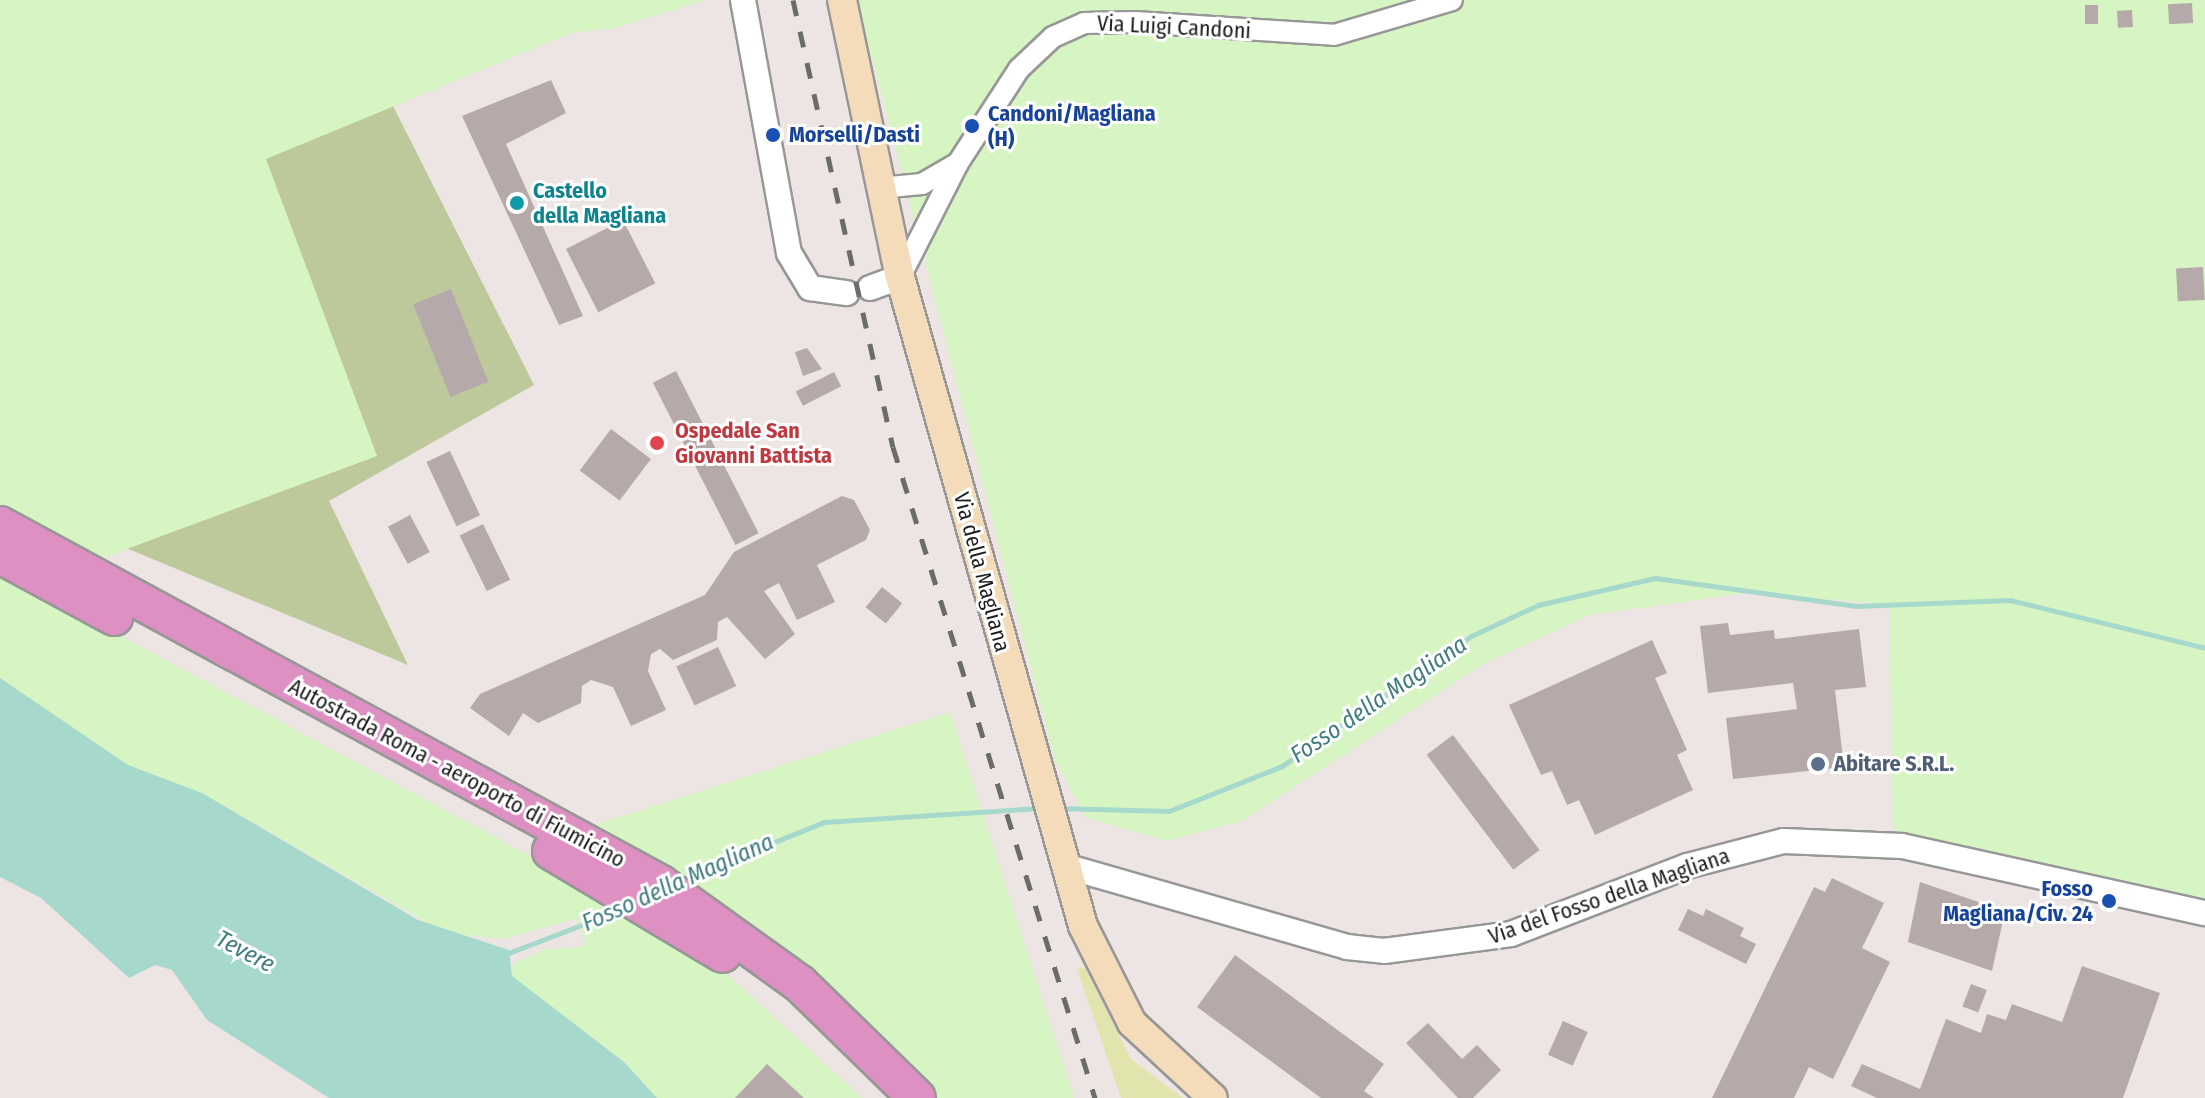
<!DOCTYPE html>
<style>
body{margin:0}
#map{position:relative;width:2205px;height:1098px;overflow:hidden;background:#ede5e3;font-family:"Fira Sans Condensed",sans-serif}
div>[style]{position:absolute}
.grass>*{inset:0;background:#e1e4ad}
.forest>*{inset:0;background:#bec99b}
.park>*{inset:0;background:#d6f5c3}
.water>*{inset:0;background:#a7d8cc}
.stream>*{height:5px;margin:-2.5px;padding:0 2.5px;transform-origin:2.5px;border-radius:2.5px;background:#a7d8cc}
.building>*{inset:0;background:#b6a9a9;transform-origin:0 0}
.roads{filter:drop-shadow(2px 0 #979797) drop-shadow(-2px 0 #979797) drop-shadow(0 2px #979797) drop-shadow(0 -2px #979797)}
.minor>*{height:20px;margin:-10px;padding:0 10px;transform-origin:10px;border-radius:10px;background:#fff}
.tertiary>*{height:24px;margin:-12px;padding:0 12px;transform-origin:12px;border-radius:12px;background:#fff}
.secondary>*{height:28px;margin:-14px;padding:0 14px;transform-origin:14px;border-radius:14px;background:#f4dcba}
.motorway>*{height:36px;margin:-18px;padding:0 18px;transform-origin:18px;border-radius:18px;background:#df90c3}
.rail>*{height:5px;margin-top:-2.5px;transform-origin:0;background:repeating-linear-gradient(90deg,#6b6b6b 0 16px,transparent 0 32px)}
.dots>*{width:22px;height:22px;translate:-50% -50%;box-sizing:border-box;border:4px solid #fff;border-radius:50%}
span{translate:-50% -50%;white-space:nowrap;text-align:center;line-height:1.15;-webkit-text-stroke:6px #fff;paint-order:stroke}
.street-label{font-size:22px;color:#1d1d1d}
.transit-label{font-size:22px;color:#164399;font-weight:700}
.left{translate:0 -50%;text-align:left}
.right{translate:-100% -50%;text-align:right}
.culture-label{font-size:22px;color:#0d838f;font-weight:700}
.health-label{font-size:22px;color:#be3a42;font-weight:700}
.service-label{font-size:22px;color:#4e5e75;font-weight:700}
.water-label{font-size:24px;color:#417d7f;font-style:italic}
</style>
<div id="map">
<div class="grass">
<div style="clip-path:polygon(1085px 967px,1131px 1059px,1183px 1098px,1121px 1098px,1077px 969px)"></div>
</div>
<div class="forest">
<div style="clip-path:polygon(389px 98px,534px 385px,329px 501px,408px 665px,102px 538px,0 247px)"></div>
</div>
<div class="park">
<div style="clip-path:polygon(0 0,705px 0,615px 28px,571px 33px,266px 159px,377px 456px,100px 559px,0 504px)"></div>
<div style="clip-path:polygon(857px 0,2205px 0,2205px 900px,1893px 830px,1889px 604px,1748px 593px,1590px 615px,1485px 663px,1242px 821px,1166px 841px,1085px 817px,1055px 760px)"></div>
<div style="clip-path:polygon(0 571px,621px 905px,730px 977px,862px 1098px,657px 1098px,624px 1062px,511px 976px,514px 963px,543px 950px,586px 946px,577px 918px,504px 939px,445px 933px,202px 793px,128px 765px,0 678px)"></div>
<div style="clip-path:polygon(950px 712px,1074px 1098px,938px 1098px,844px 997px,764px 931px,597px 824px)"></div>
</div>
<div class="water">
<div style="clip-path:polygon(0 678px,128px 765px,202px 793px,418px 920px,509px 950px,512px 976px,624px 1062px,657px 1098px,329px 1098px,207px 1020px,172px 970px,155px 965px,129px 978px,41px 898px,0 877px)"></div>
</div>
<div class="stream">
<div style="left:1058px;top:808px;width:111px;rotate:1.5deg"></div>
<div style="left:1169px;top:811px;width:122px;rotate:-21.7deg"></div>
<div style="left:1282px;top:766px;width:229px;rotate:-34.5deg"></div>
<div style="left:1471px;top:636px;width:74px;rotate:-24.8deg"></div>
<div style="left:1538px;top:605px;width:120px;rotate:-13deg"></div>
<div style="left:1655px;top:578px;width:203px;rotate:7.9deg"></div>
<div style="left:1856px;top:606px;width:154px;rotate:-2.2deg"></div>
<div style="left:2010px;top:600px;width:201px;rotate:13.8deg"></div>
<div style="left:678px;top:881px;width:157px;rotate:-22deg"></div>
<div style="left:824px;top:822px;width:216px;rotate:-3.7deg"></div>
<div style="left:506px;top:954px;width:125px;rotate:-21deg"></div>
</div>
<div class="building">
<div style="left:2192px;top:3px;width:20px;height:24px;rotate:87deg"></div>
<div style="left:2085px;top:5px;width:13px;height:19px"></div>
<div style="left:2132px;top:10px;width:17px;height:15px;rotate:87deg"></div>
<div style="clip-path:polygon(551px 80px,566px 113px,506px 144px,583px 316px,559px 325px,462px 116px)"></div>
<div style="left:623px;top:220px;width:71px;height:64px;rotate:63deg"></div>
<div style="left:2203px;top:267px;width:33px;height:27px;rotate:87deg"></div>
<div style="left:451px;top:289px;width:100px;height:41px;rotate:68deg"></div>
<div style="clip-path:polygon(807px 348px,822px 369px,803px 376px,795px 352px)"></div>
<div style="left:676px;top:371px;width:182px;height:26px;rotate:63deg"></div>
<div style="left:834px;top:372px;width:16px;height:43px;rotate:63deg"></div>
<div style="left:611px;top:429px;width:50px;height:52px;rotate:37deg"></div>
<div style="left:450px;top:451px;width:71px;height:26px;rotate:65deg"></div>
<div style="clip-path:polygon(842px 496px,854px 500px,870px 530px,866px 540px,817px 565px,835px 602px,797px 620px,779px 583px,764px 591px,795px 634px,765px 659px,727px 617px,718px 622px,717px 640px,673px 660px,660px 649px,651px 654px,648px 671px,666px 710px,631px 726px,613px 687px,591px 680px,582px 686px,581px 703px,538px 723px,523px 713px,509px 736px,470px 708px,480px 694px,705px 595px,734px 552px)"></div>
<div style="left:410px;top:515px;width:42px;height:25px;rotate:62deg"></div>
<div style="left:483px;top:524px;width:62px;height:26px;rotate:64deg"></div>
<div style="left:882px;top:587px;width:26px;height:26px;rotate:39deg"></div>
<div style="clip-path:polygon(1728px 623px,1730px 635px,1774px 630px,1775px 639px,1859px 629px,1866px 687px,1835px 690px,1844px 767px,1733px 779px,1726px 718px,1797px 709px,1793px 683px,1708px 693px,1700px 626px)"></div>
<div style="clip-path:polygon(1652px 640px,1667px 673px,1655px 678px,1687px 750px,1677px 755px,1693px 790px,1595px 835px,1579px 800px,1567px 805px,1552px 771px,1541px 775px,1509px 705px)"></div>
<div style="left:718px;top:647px;width:43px;height:46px;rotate:65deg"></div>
<div style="left:1453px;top:735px;width:144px;height:33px;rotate:53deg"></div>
<div style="clip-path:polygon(1832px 878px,1884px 903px,1862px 948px,1890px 962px,1833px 1079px,1809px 1067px,1794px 1098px,1712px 1098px,1814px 887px,1825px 892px)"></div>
<div style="clip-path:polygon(1920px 882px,2005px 911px,1992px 971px,1908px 942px)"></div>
<div style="clip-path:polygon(1688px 909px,1703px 916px,1706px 909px,1744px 928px,1740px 936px,1756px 944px,1746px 964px,1678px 930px)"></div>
<div style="clip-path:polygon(1235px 955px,1384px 1064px,1364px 1091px,1374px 1098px,1321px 1098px,1197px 1007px)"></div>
<div style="clip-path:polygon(2082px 966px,2160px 993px,2123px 1098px,1877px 1098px,1851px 1086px,1862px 1064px,1920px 1089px,1946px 1019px,1981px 1033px,1987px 1014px,2006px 1020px,2012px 1004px,2062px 1022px)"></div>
<div style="left:1971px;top:984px;width:17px;height:24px;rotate:21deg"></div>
<div style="left:1563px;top:1021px;width:27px;height:37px;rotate:24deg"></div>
<div style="clip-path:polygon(1428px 1023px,1462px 1059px,1477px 1045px,1501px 1070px,1473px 1098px,1458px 1098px,1406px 1043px)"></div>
<div style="clip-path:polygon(767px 1064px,804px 1098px,735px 1098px)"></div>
</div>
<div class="roads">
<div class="minor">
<div style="left:879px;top:188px;width:43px;rotate:-5.3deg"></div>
<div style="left:922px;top:184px;width:42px;rotate:-30.3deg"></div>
<div style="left:900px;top:277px;width:128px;rotate:-63deg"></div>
<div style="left:958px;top:163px;width:112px;rotate:-57deg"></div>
<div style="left:1019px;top:69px;width:47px;rotate:-43.3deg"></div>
<div style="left:1053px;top:37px;width:34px;rotate:-24deg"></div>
<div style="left:1084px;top:23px;width:51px;rotate:-1.1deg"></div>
<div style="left:1135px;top:22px;width:199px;rotate:3.7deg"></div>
<div style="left:1334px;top:35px;width:123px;rotate:-16.5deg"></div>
</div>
<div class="tertiary">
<div style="left:743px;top:0;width:257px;rotate:79.7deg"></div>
<div style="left:789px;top:253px;width:41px;rotate:59deg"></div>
<div style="left:810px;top:288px;width:37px;rotate:8deg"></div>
<div style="left:870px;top:288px;width:32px;rotate:-20deg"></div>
<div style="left:1065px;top:866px;width:293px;rotate:16deg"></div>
<div style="left:1347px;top:947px;width:37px;rotate:6deg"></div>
<div style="left:1384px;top:951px;width:128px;rotate:-7.6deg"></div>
<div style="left:1511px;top:934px;width:189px;rotate:-21.1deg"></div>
<div style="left:1687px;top:866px;width:100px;rotate:-14.5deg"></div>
<div style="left:1784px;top:841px;width:118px;rotate:2.4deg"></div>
<div style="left:1902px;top:846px;width:310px;rotate:12.5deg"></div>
</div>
<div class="secondary">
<div style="left:842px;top:0;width:283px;rotate:78.2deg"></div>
<div style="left:900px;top:277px;width:674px;rotate:74.25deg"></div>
<div style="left:1083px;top:926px;width:109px;rotate:63.2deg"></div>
<div style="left:1132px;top:1023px;width:110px;rotate:42.8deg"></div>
</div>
<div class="motorway">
<div style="left:0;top:525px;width:752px;rotate:28.51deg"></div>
<div style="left:661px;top:884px;width:171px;rotate:35.7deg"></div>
<div style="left:800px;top:984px;width:163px;rotate:44.3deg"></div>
<div style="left:0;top:555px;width:130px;rotate:28.5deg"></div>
<div style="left:551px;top:851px;width:200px;rotate:30.9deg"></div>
</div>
</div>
<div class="rail">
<div style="left:793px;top:0;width:458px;rotate:77.4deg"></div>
<div style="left:893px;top:447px;width:682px;rotate:72.76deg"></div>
</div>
<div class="dots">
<div style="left:972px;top:126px;background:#1a4fb4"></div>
<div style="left:773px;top:135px;background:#1a4fb4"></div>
<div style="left:517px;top:203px;background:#0f9aa8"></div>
<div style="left:657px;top:443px;background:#e0444e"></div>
<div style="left:1818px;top:764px;background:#5c6f8a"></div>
<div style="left:2109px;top:901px;background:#1a4fb4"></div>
</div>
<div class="street-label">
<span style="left:1174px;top:27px;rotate:3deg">Via Luigi Candoni</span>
<span style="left:982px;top:572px;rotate:75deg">Via della Magliana</span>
<span style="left:457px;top:773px;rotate:28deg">Autostrada Roma - aeroporto di Fiumicino</span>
<span style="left:1609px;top:896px;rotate:-19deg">Via del Fosso della Magliana</span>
</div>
<div class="transit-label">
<span class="left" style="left:988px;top:126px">Candoni/Magliana<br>(H)</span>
<span class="left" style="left:789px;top:135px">Morselli/Dasti</span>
<span class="right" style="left:2093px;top:901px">Fosso<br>Magliana/Civ. 24</span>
</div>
<div class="culture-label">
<span class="left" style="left:533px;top:203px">Castello<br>della Magliana</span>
</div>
<div class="health-label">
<span class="left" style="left:675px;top:443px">Ospedale San<br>Giovanni Battista</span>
</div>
<div class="service-label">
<span class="left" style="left:1834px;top:764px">Abitare S.R.L.</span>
</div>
<div class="water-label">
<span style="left:1379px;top:700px;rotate:-34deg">Fosso della Magliana</span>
<span style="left:678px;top:883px;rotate:-24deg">Fosso della Magliana</span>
<span style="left:245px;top:952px;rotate:28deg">Tevere</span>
</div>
</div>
